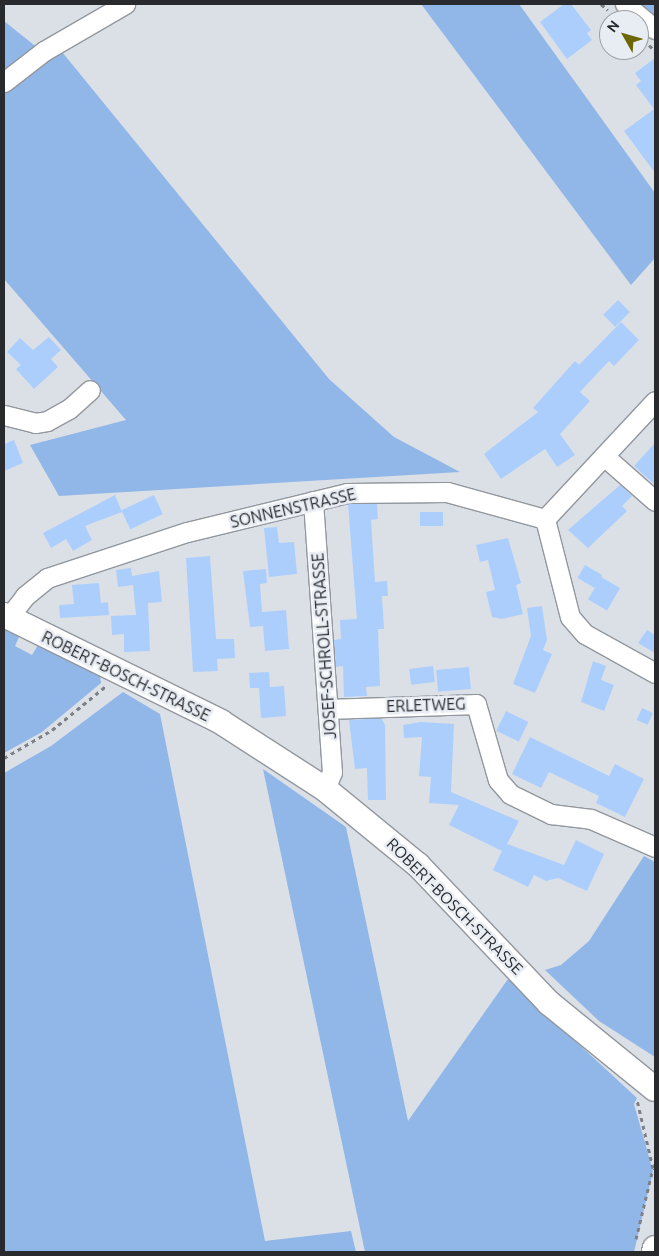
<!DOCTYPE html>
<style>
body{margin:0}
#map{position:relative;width:659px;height:1256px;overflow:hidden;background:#dbe0e7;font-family:Ubuntu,sans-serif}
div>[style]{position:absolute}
.green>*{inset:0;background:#91b6e8}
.building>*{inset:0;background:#accefd;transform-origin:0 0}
.path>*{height:3px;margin-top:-1.5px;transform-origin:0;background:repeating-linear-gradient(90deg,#7d8085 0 4px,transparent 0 8px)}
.roads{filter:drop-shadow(1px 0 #92979e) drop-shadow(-1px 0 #92979e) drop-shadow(0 1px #92979e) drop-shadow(0 -1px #92979e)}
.minor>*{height:19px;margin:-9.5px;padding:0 9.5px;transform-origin:9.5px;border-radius:9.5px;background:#fff}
.major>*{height:24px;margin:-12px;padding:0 12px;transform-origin:12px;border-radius:12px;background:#fff}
span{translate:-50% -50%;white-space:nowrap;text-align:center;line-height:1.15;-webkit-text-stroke:5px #e8edf4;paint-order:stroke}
.street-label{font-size:16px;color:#282a2d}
.frame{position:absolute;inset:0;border:5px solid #282a2d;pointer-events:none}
.north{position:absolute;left:599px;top:10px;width:50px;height:50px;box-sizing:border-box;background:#e8edf4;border:1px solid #9b9fa4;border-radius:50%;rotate:308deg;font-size:14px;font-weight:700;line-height:20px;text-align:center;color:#282a2d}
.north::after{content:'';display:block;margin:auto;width:18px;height:22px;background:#6c6700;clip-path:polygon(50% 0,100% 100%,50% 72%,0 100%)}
</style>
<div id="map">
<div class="green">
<div style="clip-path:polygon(421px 4px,519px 4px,655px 193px,655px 258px,631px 285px)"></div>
<div style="clip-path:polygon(637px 4px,655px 4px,655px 19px)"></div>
<div style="clip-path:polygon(4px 21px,44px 53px,4px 84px)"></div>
<div style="clip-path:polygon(58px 47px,329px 379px,394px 437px,460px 472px,59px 496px,30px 445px,126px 420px,4px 279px,4px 88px)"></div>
<div style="clip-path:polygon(4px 628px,19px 637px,15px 646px,32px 655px,38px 645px,100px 675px,101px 683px,42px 732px,4px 753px)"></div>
<div style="clip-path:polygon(123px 692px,160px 714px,265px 1241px,351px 1231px,356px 1252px,4px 1252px,4px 773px,51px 746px)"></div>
<div style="clip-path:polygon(263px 769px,346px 827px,408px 1121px,508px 979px,637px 1098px,634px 1104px,653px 1171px,634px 1252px,365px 1252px)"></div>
<div style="clip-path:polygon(644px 856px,655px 862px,655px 1057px,599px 1021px,545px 970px,561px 965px,589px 941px)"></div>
</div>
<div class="building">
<div style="clip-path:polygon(564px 4px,571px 4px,591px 30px,587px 33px,592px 40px,567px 59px,540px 22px)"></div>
<div style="clip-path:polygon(655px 58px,655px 173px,624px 131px,654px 109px,636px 85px,641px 81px,635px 73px)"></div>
<div style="left:618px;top:300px;width:17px;height:21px;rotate:45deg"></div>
<div style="clip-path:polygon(621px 322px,639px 340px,614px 366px,609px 361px,580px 392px,590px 401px,560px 434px,575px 455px,557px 467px,545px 449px,501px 479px,484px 454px,538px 412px,533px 408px,575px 361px,579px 365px)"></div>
<div style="clip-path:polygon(49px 337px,61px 350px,51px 359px,58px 367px,34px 389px,16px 369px,21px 365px,7px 352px,20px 338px,33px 350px)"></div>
<div style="clip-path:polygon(14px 440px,23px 463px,4px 471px,4px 444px)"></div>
<div style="clip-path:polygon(655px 443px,655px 485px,634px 466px)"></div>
<div style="clip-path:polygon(620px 485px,632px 496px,622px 506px,627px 511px,588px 548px,568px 530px)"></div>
<div style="clip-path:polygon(115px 495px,122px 512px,85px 526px,92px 540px,73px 551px,66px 539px,51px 548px,43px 533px)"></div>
<div style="left:154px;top:495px;width:21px;height:36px;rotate:65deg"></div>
<div style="clip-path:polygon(348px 504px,377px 504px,378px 519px,371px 520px,375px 582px,387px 581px,388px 596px,382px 596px,384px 629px,378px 629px,380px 686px,366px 687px,367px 696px,344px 697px,343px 666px,336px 667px,334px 640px,341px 639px,340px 620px,357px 619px)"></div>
<div style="left:443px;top:512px;width:14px;height:23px;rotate:90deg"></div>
<div style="clip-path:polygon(277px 527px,279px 543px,294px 542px,297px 574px,269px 577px,264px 528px)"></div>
<div style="clip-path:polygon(508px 538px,521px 583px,516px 585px,523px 614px,502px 619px,492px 617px,486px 592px,495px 590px,488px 560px,480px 562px,476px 545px)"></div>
<div style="clip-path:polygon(210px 556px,216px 639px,234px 639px,235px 658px,217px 659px,218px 671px,193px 672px,186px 558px)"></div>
<div style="left:585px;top:565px;width:20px;height:15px;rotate:30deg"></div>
<div style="clip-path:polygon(131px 568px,132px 576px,159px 571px,162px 602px,148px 603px,150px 651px,124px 652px,124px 634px,112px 635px,111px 616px,136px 615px,133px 585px,118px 587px,116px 570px)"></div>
<div style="clip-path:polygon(266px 569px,267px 583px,260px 584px,262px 612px,286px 610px,289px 649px,265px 651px,263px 626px,250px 627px,243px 571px)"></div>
<div style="left:601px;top:577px;width:22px;height:26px;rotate:30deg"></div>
<div style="clip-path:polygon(99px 583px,101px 603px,108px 602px,109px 615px,60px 618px,59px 605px,74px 604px,72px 585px)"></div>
<div style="clip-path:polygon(542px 606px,547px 640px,543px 650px,552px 654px,535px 693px,513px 684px,531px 636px,527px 608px)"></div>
<div style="clip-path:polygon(647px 630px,655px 635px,655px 653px,638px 643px)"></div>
<div style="clip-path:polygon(593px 661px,606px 666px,601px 680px,614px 685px,604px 711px,581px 702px)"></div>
<div style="left:433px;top:666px;width:16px;height:24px;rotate:83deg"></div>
<div style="left:469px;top:667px;width:22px;height:33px;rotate:85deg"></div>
<div style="clip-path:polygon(269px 672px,270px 687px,284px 686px,286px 716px,261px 718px,259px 688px,250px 688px,249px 673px)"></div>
<div style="left:642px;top:708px;width:12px;height:13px;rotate:24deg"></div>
<div style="left:506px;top:711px;width:25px;height:22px;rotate:26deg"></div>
<div style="clip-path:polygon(381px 718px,385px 725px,386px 800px,368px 800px,367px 768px,355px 769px,349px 720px)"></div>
<div style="clip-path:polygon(421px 722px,454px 724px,451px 792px,519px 821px,507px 844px,564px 865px,576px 840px,604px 854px,587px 891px,558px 878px,546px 881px,534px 875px,528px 887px,493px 870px,502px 851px,449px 825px,459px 805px,429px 803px,431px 777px,419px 776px,422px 737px,404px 738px,403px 725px)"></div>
<div style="clip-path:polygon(530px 737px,609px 776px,615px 764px,644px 779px,625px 817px,596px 803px,599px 796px,549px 772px,541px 788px,512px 774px)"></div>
</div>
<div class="path">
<div style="left:601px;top:4px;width:9px;rotate:41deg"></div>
<div style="left:649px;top:45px;width:8px;rotate:45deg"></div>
<div style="left:4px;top:758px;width:56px;rotate:-30.3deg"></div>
<div style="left:52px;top:730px;width:70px;rotate:-39.2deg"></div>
<div style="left:636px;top:1239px;width:73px;rotate:-76.5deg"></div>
<div style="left:653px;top:1168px;width:70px;rotate:-103.2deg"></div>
</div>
<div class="roads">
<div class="minor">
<div style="left:625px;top:4px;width:39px;rotate:40deg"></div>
<div style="left:4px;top:82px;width:51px;rotate:-37.8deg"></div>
<div style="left:44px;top:51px;width:94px;rotate:-30.1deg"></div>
<div style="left:4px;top:415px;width:32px;rotate:14deg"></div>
<div style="left:35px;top:423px;width:12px;rotate:-9deg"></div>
<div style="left:47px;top:421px;width:25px;rotate:-29deg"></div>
<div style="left:69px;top:409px;width:28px;rotate:-42deg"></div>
<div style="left:604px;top:456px;width:68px;rotate:41.4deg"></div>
<div style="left:313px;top:501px;width:272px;rotate:86deg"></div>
<div style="left:332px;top:772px;width:18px;rotate:112deg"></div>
<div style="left:545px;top:519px;width:161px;rotate:-47deg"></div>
<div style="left:8px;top:618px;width:28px;rotate:-52deg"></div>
<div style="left:25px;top:596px;width:28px;rotate:-39deg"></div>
<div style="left:47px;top:578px;width:147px;rotate:-18.2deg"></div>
<div style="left:187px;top:532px;width:165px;rotate:-13.7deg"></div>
<div style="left:347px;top:493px;width:100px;rotate:-0.6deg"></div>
<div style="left:447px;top:492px;width:102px;rotate:15.4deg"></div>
<div style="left:545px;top:519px;width:101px;rotate:75.7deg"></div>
<div style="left:570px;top:617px;width:23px;rotate:49deg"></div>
<div style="left:585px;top:634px;width:80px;rotate:29.1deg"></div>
<div style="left:328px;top:709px;width:148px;rotate:-1.9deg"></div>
<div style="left:476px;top:704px;width:79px;rotate:73.9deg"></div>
<div style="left:498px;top:780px;width:18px;rotate:49deg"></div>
<div style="left:510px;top:794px;width:46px;rotate:26deg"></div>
<div style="left:551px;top:814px;width:40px;rotate:7.1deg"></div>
<div style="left:591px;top:819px;width:70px;rotate:23.6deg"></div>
</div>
<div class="major">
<div style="left:4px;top:615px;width:242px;rotate:26.2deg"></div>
<div style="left:221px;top:722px;width:124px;rotate:32.8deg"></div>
<div style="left:325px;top:789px;width:120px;rotate:39.3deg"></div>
<div style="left:418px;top:865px;width:190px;rotate:46.5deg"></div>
<div style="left:549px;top:1003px;width:136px;rotate:39.1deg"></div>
<div style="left:654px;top:1252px;width:4px;rotate:-76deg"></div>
</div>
</div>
<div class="street-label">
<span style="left:293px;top:508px;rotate:-13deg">SONNENSTRASSE</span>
<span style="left:324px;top:646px;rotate:-94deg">JOSEF-SCHROLL-STRASSE</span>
<span style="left:126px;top:676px;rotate:26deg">ROBERT-BOSCH-STRASSE</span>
<span style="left:426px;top:705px;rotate:-2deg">ERLETWEG</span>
<span style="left:455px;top:906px;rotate:45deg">ROBERT-BOSCH-STRASSE</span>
</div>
<div class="frame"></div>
<div class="north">N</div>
</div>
